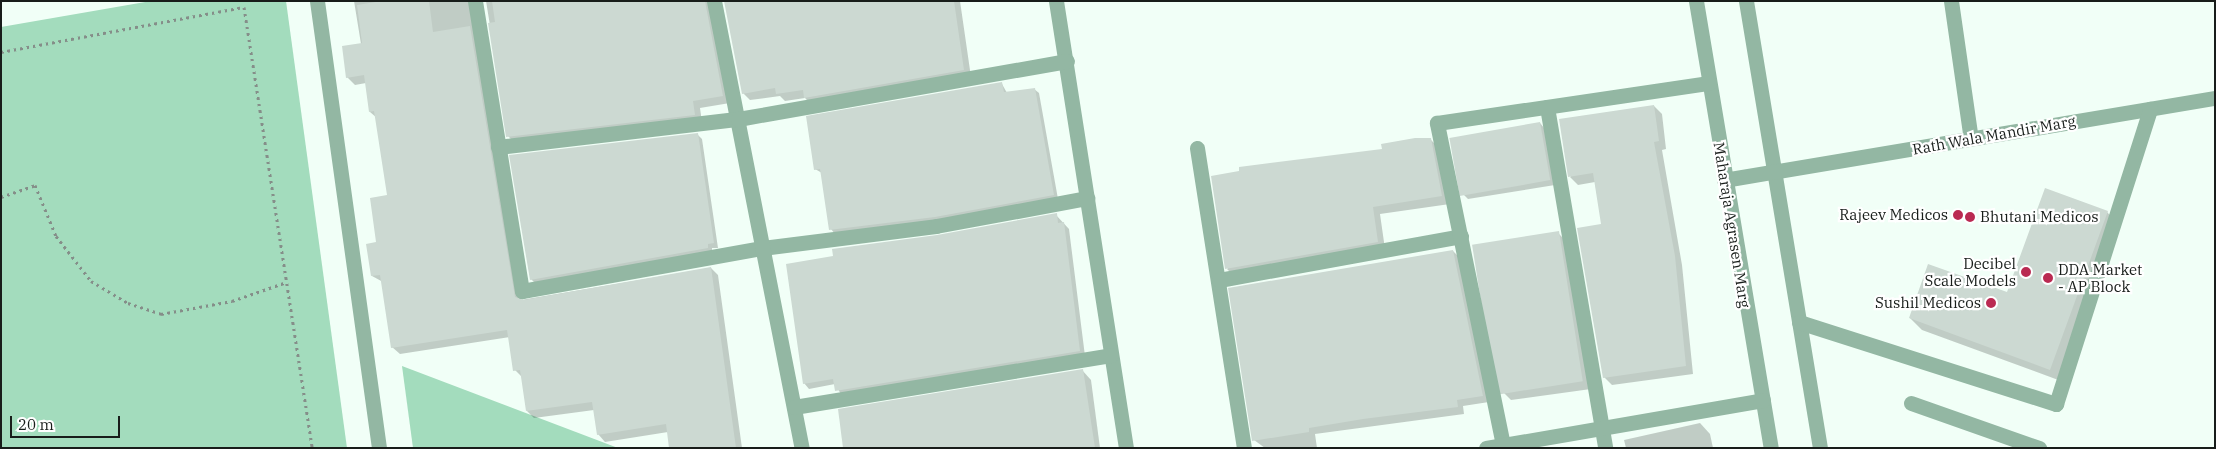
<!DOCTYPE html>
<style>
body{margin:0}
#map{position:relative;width:2216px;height:449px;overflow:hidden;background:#f1fff7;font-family:"IBM Plex Serif",serif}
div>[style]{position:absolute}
.green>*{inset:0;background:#a3dcbd}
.shadow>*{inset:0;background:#0003}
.building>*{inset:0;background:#ccd9d2;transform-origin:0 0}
.path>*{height:3px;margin-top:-1.5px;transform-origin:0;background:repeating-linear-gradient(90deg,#858e89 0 2.5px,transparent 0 6.5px)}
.minor>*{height:15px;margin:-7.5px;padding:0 7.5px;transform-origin:7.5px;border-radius:7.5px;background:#93b7a3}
.dots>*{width:14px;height:14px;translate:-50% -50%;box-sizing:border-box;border:2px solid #fff;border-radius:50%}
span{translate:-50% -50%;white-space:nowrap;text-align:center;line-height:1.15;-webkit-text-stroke:4.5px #fff;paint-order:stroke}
.street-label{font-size:15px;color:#181d1a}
.poi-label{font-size:15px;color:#181d1a}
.right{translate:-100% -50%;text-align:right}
.left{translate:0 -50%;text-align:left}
.frame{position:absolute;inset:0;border:2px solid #181d1a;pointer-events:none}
.scale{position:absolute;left:10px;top:416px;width:110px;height:22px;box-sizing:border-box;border:2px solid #181d1a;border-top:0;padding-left:6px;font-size:15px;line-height:18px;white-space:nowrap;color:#181d1a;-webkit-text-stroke:4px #fff;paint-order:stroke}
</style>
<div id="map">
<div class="green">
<div style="clip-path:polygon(151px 1px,286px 1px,347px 448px,1px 448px,1px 27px)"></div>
<div style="clip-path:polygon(402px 366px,618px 448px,413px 448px)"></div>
</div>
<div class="shadow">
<div style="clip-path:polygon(354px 1px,481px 1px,473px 5px,521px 300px,711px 268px,718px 275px,742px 448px,671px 448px,668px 432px,605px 442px,598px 434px,594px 410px,534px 418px,527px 411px,523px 378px,515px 370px,510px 337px,400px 354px,392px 347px,383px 282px,372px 276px,389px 196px,377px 118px,370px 112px,366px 83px,355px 85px,347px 77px,361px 44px)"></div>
<div style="clip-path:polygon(486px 1px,715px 1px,730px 103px,700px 108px,702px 122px,515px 143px,508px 136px)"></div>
<div style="clip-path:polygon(725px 1px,960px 1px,971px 77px,812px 105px,805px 98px,785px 101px,780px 96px,750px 100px,743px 93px)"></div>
<div style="clip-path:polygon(1002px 84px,1007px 93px,1034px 89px,1039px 93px,1058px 199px,939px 220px,835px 234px,831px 229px,822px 173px,815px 169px)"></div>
<div style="clip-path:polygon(1654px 106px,1662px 114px,1666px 149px,1662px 150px,1682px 265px,1693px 374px,1612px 385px,1604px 377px,1602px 225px,1595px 182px,1578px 185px,1570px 177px)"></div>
<div style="clip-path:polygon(1540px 123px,1545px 129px,1555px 185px,1468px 199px,1462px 193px)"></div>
<div style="clip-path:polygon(697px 134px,702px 139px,718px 248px,712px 248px,712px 253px,536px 284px,531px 279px)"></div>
<div style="clip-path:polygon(1430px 139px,1438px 147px,1450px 204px,1380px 214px,1385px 249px,1235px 277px,1227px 269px,1383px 150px)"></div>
<div style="clip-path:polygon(2107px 212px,2118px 224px,2061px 381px,1922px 330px,1910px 318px,2007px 294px)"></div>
<div style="clip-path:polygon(1056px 215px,1069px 229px,1085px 356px,842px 396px,835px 384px,809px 389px,804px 383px,937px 237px)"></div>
<div style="clip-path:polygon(1558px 233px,1566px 241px,1591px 389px,1511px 400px,1503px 392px)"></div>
<div style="clip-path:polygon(1453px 251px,1460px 258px,1489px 402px,1463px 406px,1464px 414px,1315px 434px,1317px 448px,1265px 448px,1254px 440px)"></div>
<div style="clip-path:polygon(1082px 370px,1091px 380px,1100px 448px,845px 448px)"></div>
<div style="clip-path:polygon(1700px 423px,1710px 434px,1713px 448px,1626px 448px,1624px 440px)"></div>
</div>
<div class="building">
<div style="clip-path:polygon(382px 1px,429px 1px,433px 32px,470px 26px,515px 297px,524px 300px,711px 267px,736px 448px,669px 448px,666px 424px,597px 435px,592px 402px,526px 411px,520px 370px,513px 371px,507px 330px,391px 348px,380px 275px,371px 276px,366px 244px,376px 242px,370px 198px,387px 195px,374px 111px,369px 112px,364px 75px,346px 78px,342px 46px,362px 43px,357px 5px)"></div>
<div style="clip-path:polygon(492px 1px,705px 1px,723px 96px,693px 101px,695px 115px,506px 137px,488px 23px,495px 22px)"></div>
<div style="clip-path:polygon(724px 1px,954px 1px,964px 70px,804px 98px,803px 90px,776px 94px,775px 88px,742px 94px)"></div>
<div style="clip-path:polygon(1002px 82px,1004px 92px,1035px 88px,1054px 195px,935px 217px,829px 230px,820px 169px,814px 170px,806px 116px)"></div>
<div style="clip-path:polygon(1654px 105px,1659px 141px,1654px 142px,1675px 256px,1686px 366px,1603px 378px,1577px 228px,1601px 224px,1593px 173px,1568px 177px,1559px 119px)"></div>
<div style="left:1540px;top:122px;width:59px;height:92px;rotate:80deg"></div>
<div style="clip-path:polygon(698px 133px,714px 243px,708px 244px,708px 248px,530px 280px,509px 155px)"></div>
<div style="clip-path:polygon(1415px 138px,1431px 138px,1442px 196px,1373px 207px,1378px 242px,1225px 269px,1211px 176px,1239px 171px,1239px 167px,1382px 149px,1381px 144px)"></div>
<div style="clip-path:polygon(2045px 188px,2108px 211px,2050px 370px,1909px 318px,1928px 264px,2007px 292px)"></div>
<div style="clip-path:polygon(1057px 213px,1058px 223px,1064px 222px,1080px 351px,835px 391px,833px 379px,803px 384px,786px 264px,833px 256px,832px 249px,937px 235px)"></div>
<div style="left:1559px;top:231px;width:152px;height:88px;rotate:81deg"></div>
<div style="clip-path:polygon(1453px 250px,1483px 396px,1457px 400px,1458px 407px,1363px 419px,1309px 428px,1309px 432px,1252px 441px,1228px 288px)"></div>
<div style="clip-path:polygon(1083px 369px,1095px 448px,843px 448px,838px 409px)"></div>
</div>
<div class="path">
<div style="left:1px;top:52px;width:247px;rotate:-10.5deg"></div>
<div style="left:244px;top:7px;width:446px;rotate:81.2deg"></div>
<div style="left:1px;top:197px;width:36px;rotate:-19deg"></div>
<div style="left:35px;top:185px;width:55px;rotate:67.6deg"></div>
<div style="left:56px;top:236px;width:57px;rotate:52.1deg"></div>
<div style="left:91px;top:281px;width:43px;rotate:30.7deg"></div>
<div style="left:128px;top:303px;width:35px;rotate:18deg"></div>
<div style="left:161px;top:314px;width:72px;rotate:-10.4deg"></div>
<div style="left:232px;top:301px;width:58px;rotate:-19.1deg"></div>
</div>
<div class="minor">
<div style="left:317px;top:1px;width:451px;rotate:82.1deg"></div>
<div style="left:475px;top:1px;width:294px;rotate:80.8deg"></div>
<div style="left:522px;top:291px;width:244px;rotate:-10.2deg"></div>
<div style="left:762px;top:248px;width:175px;rotate:-7.2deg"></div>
<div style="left:936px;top:226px;width:154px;rotate:-10.5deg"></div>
<div style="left:714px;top:1px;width:456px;rotate:78.9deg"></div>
<div style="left:1056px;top:1px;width:452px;rotate:81.1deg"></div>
<div style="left:1696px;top:1px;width:453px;rotate:80.5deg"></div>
<div style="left:1746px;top:1px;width:453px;rotate:80.6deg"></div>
<div style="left:1951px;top:1px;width:139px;rotate:81.8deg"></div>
<div style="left:1547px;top:107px;width:346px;rotate:80.3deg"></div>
<div style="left:498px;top:147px;width:242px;rotate:-6.7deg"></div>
<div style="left:738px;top:119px;width:334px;rotate:-10deg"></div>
<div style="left:1197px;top:148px;width:304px;rotate:81.1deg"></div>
<div style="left:1724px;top:180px;width:498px;rotate:-9.5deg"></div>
<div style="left:1219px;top:280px;width:246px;rotate:-10.3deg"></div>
<div style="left:1799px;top:322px;width:270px;rotate:17.7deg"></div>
<div style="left:2056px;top:404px;width:310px;rotate:-72.3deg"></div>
<div style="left:1911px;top:403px;width:136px;rotate:19.4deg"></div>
<div style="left:794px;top:407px;width:321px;rotate:-9.3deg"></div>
<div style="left:1503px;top:445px;width:329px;rotate:-101.6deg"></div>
<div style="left:1437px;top:123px;width:275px;rotate:-8.4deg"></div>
<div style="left:1486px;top:448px;width:281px;rotate:-9.8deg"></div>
</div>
<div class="dots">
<div style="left:1958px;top:215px;background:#ba2a52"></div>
<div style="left:1970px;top:217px;background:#ba2a52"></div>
<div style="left:2026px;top:272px;background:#ba2a52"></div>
<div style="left:2048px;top:278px;background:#ba2a52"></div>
<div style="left:1991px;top:303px;background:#ba2a52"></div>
</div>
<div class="street-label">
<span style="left:1994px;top:135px;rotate:-10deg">Rath Wala Mandir Marg</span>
<span style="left:1732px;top:225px;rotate:81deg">Maharaja Agrasen Marg</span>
</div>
<div class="poi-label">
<span class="right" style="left:1948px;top:215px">Rajeev Medicos</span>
<span class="left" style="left:1980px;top:217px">Bhutani Medicos</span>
<span class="right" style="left:2016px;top:272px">Decibel<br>Scale Models</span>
<span class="left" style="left:2058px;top:278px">DDA Market<br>- AP Block</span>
<span class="right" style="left:1981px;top:303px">Sushil Medicos</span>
</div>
<div class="frame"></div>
<div class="scale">20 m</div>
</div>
